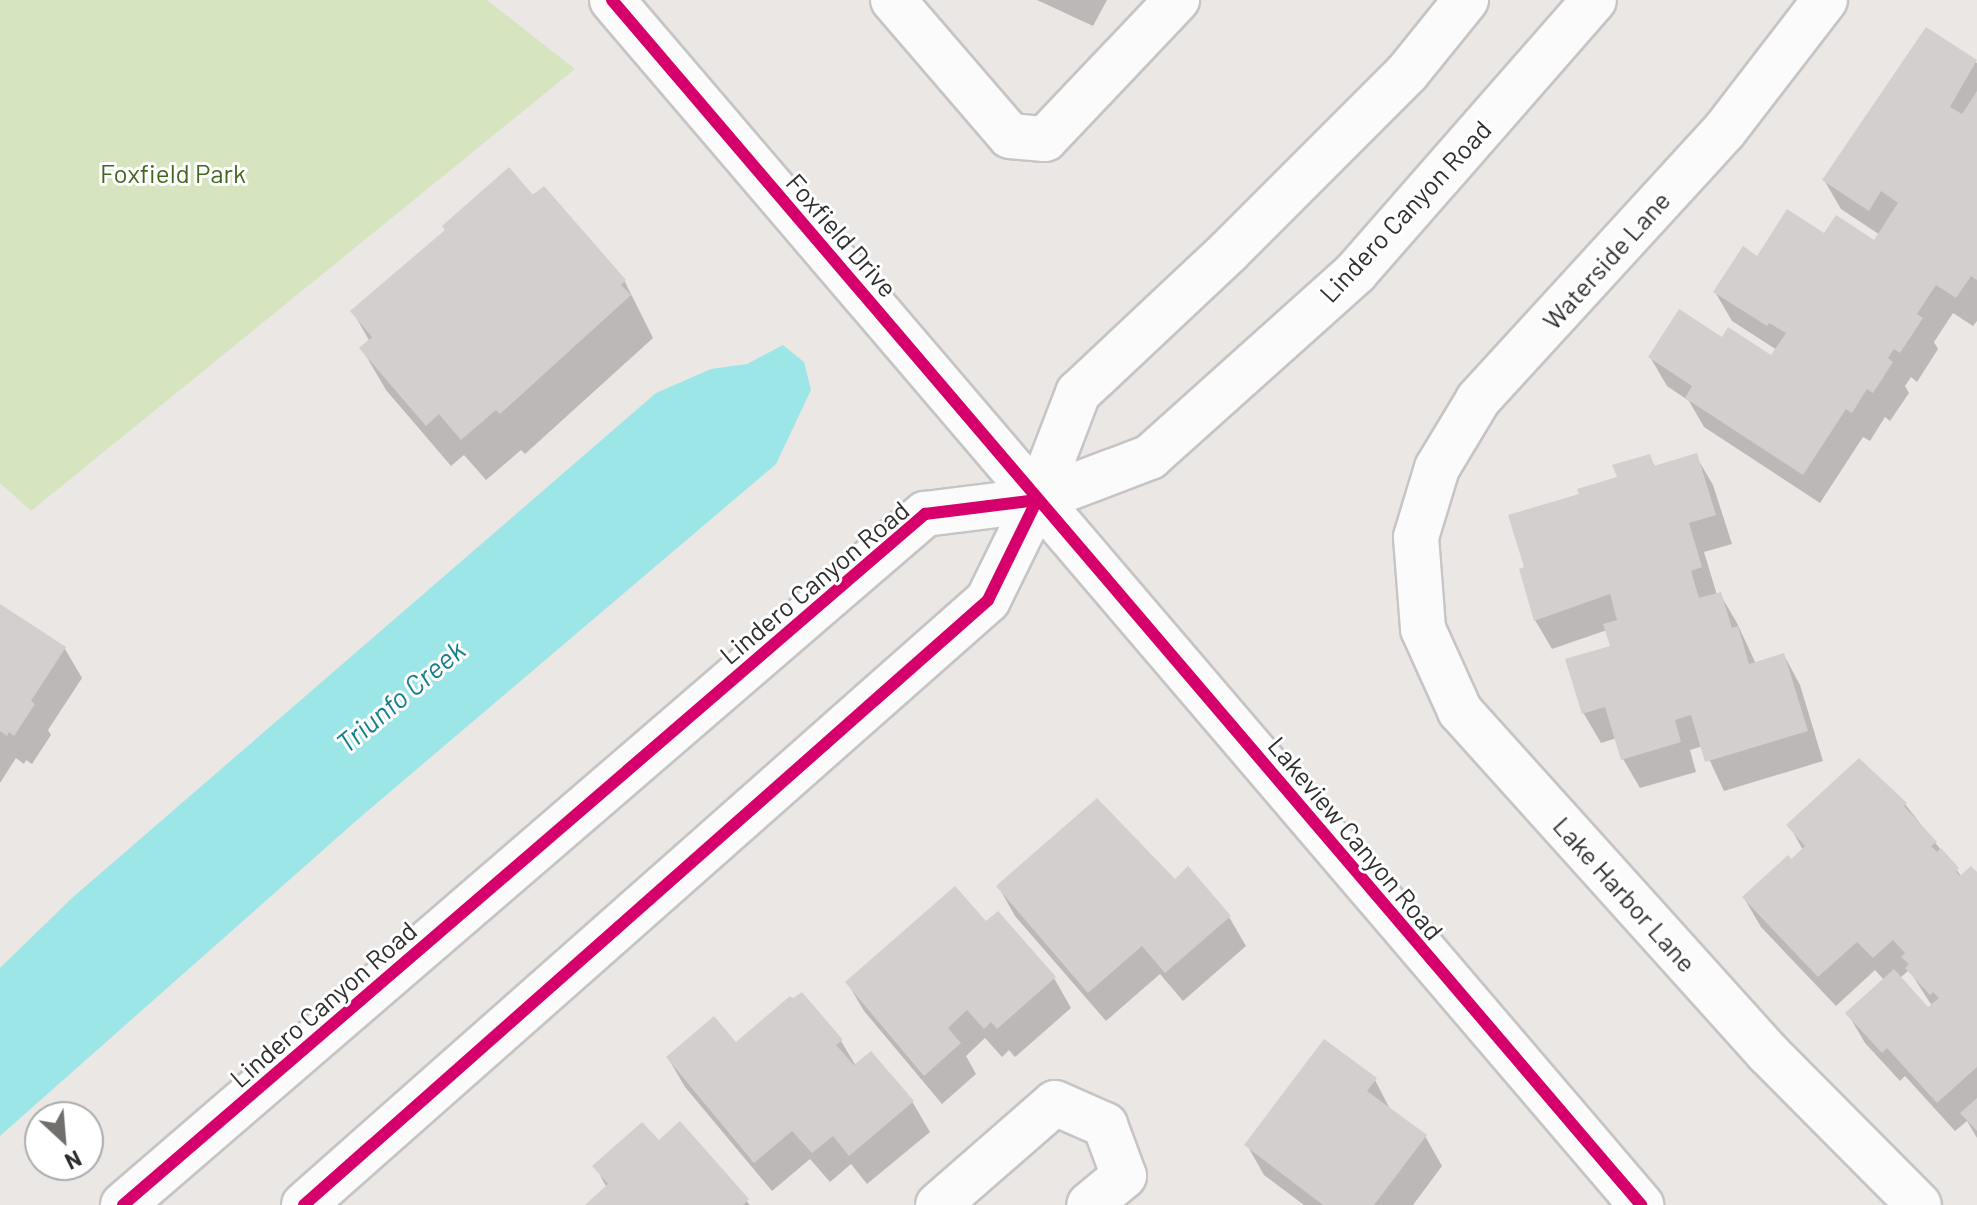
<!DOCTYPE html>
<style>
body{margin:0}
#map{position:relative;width:1977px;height:1205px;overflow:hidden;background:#ebe7e5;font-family:Barlow,sans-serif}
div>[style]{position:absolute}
.green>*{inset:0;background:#d7e4c0}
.water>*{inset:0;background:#9de6e8}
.shadow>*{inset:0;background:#0003}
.building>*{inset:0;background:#d2cfce}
.roads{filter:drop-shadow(2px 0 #c6c4c5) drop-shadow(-2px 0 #c6c4c5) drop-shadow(0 2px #c6c4c5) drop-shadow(0 -2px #c6c4c5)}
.minor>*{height:44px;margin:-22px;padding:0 22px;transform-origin:22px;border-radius:22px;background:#fcfbfb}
.cycleway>*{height:12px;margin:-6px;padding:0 6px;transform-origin:6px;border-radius:6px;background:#d6006c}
span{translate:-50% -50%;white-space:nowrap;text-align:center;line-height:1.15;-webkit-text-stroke:6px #fff;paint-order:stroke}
.park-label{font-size:26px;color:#40691f}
.street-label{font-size:26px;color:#2e2e2e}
.water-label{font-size:28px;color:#157f8c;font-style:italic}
.north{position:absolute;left:24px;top:1101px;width:80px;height:80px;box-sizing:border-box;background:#fff;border:2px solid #ababab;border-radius:50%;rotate:154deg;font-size:22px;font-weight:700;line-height:32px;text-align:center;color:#2e2e2e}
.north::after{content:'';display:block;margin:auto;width:28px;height:36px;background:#706f6e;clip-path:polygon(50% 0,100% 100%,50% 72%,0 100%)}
</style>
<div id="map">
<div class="green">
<div style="clip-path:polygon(0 0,487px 0,575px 69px,31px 511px,0 483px)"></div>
</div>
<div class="water">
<div style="clip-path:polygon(783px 345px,804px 362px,811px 390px,776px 464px,357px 820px,0 1136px,0 968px,72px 898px,656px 393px,711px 369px,747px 364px)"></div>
</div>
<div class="shadow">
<div style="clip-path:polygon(1037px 0,1107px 0,1093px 26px)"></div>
<div style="clip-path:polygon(1926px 30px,1977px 63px,1977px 321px,1973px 326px,1953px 313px,1934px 342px,1938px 349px,1917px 382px,1911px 377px,1905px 386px,1909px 393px,1890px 421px,1885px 417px,1870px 441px,1863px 437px,1820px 503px,1704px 427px,1689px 401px,1667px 386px,1650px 357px,1723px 340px,1772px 358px,1777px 350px,1732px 321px,1715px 292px,1757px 259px,1825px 236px,1875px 243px,1880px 235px,1841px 209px,1824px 180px)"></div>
<div style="clip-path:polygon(543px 188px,625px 282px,653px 338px,525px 454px,521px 450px,486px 480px,464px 455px,451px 466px,386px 390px,362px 349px,370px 342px,353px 312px)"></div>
<div style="clip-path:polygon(1649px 456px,1656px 468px,1696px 456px,1713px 485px,1732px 544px,1704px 552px,1717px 595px,1720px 594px,1737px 623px,1756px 664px,1784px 655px,1800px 685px,1823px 761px,1724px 791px,1703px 746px,1690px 750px,1696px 772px,1640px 788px,1623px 759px,1617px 738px,1601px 743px,1584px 714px,1568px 660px,1612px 647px,1607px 630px,1552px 649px,1535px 620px,1526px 568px,1582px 496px,1619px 478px)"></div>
<div style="clip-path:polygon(0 606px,65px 649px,82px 678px,48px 730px,51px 735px,32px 764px,26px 760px,24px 764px,16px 758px,0 783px)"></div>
<div style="clip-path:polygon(evenodd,1905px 804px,1962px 877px,1977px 875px,1977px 1138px,1967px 1121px,1955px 1131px,1905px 1076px,1900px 1081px,1865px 1043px,1848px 1014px,1884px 980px,1875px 970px,1836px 1006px,1761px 927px,1744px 898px,1803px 850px,1789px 825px,1905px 804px,1909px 970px,1932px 1006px,1928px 1010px,1900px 978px,1909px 970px)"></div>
<div style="clip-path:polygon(1175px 882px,1229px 917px,1246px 946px,1183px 1001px,1160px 974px,1106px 1021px,1015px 916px,998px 886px)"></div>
<div style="clip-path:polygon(1054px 978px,1071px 1008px,1015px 1057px,1009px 1050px,1002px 1057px,985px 1038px,966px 1056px,976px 1074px,942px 1104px,864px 1011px,847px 982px)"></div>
<div style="clip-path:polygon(841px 1041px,856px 1066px,871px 1053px,913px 1103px,930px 1132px,867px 1184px,851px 1164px,830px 1182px,810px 1159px,772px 1191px,685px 1087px,668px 1058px,736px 1045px)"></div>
<div style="clip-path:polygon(1375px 1080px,1391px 1111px,1425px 1136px,1442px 1166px,1413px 1205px,1304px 1205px,1264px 1175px,1247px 1145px)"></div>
<div style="clip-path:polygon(680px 1124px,750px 1205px,588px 1205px,607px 1188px,595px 1166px,659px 1142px)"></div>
</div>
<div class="building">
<div style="clip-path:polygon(1926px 27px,1977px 60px,1950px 107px,1962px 114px,1977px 91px,1977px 280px,1971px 276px,1956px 298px,1936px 285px,1917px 314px,1923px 318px,1900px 353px,1894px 349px,1888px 358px,1893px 362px,1873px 393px,1867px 389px,1852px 413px,1846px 409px,1803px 475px,1685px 398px,1692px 386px,1648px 357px,1679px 309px,1722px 337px,1728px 327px,1771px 355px,1786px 333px,1769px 323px,1767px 326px,1713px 292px,1743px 246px,1757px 256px,1787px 209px,1824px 233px,1836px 215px,1874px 240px,1898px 203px,1881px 191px,1869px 211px,1822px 180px)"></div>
<div style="clip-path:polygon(509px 167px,533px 195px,544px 186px,626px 280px,621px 285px,631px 295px,500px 414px,496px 410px,461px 440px,439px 414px,426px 426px,359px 348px,372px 337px,350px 311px,445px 230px,442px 226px)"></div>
<div style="clip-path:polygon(1697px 453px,1716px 515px,1689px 523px,1702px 567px,1691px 571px,1699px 598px,1721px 592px,1732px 628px,1738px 626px,1749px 664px,1784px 653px,1808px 731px,1705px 762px,1691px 715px,1675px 720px,1681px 742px,1621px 760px,1605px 707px,1582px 714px,1565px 659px,1610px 646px,1603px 624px,1617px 620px,1610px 594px,1534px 621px,1519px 569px,1524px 567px,1508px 515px,1579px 494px,1577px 489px,1617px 477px,1612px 465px,1650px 454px,1654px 466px)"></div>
<div style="clip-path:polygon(0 604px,66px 647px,31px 701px,35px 704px,14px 736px,9px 732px,7px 736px,0 731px)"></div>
<div style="clip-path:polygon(1859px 758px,1907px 803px,1904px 806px,1937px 842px,1931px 846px,1937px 852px,1941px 848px,1959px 868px,1956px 872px,1960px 876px,1971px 866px,1977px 872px,1977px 1067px,1937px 1103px,1887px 1048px,1882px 1053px,1845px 1013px,1894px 969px,1928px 1007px,1939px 998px,1933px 992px,1930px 995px,1905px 968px,1909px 964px,1901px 957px,1905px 953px,1893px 940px,1873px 958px,1857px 942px,1818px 977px,1742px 897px,1788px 855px,1791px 859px,1805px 846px,1786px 825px)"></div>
<div style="clip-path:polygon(1097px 798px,1175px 879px,1188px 866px,1231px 916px,1165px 973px,1142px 946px,1088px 993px,996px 886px)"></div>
<div style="clip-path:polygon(955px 886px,986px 921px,998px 911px,1056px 977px,997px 1029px,991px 1022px,984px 1029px,967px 1010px,948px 1028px,961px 1043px,924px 1076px,845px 982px)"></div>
<div style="clip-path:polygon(802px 992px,843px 1040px,836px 1045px,854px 1065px,871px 1051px,914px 1101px,849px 1156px,833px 1136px,812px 1153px,792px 1131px,754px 1163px,666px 1057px,714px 1016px,736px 1042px,790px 996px,793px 998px)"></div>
<div style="clip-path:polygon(1324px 1039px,1377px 1078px,1367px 1091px,1427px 1135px,1374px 1205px,1323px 1205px,1244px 1145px)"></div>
<div style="clip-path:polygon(1977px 1098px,1977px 1131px,1960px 1113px)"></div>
<div style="clip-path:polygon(680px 1121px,749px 1199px,743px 1205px,585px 1205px,608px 1184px,592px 1166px,642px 1122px,659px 1140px)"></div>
</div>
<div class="roads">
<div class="minor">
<div style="left:612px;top:0;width:1585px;rotate:49.5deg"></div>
<div style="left:893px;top:0;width:179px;rotate:49.3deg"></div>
<div style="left:1010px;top:136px;width:35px;rotate:5deg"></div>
<div style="left:1045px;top:139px;width:192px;rotate:-46.5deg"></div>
<div style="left:1825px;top:0;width:164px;rotate:127.6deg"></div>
<div style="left:1725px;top:130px;width:366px;rotate:132.5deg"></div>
<div style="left:1478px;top:400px;width:79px;rotate:121.1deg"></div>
<div style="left:1437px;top:468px;width:72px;rotate:106.9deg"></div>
<div style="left:1416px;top:537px;width:92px;rotate:85.6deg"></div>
<div style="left:1423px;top:629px;width:90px;rotate:65.7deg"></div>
<div style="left:1460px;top:711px;width:460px;rotate:48deg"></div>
<div style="left:1768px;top:1053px;width:214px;rotate:45.2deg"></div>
<div style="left:123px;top:1205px;width:1059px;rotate:-40.75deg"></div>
<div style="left:925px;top:514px;width:113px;rotate:-7.1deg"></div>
<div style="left:1037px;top:500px;width:121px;rotate:-20.8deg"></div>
<div style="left:1150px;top:457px;width:277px;rotate:-41.9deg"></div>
<div style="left:1356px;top:272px;width:361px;rotate:-48.8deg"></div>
<div style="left:304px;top:1205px;width:913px;rotate:-41.49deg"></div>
<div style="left:988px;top:600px;width:111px;rotate:-63.9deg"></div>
<div style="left:1037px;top:500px;width:115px;rotate:-69deg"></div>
<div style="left:1078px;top:393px;width:207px;rotate:-43.2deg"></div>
<div style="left:1229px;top:251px;width:252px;rotate:-45deg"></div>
<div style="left:1407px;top:73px;width:94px;rotate:-51.1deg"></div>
<div style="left:938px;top:1205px;width:155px;rotate:-41.1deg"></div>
<div style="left:1055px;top:1103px;width:55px;rotate:23.7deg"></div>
<div style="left:1105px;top:1125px;width:54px;rotate:69.6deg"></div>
<div style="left:1124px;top:1176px;width:45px;rotate:140.4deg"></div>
</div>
</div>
<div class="cycleway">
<div style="left:612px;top:0;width:1585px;rotate:49.5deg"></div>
<div style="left:123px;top:1205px;width:1059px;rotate:-40.75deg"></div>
<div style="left:925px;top:514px;width:113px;rotate:-7.1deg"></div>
<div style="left:304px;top:1205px;width:913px;rotate:-41.49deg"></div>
<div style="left:988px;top:600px;width:111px;rotate:-63.9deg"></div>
</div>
<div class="park-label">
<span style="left:173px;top:173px">Foxfield Park</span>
</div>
<div class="street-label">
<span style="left:1405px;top:211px;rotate:-47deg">Lindero Canyon Road</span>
<span style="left:842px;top:235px;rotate:49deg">Foxfield Drive</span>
<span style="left:1606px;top:260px;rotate:-48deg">Waterside Lane</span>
<span style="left:814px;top:582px;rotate:-40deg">Lindero Canyon Road</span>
<span style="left:1356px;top:838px;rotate:50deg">Lakeview Canyon Road</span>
<span style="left:1625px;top:894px;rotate:48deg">Lake Harbor Lane</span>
<span style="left:323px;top:1004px;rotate:-41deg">Lindero Canyon Road</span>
</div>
<div class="water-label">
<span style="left:400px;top:696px;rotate:-40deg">Triunfo Creek</span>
</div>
<div class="north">N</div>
</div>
